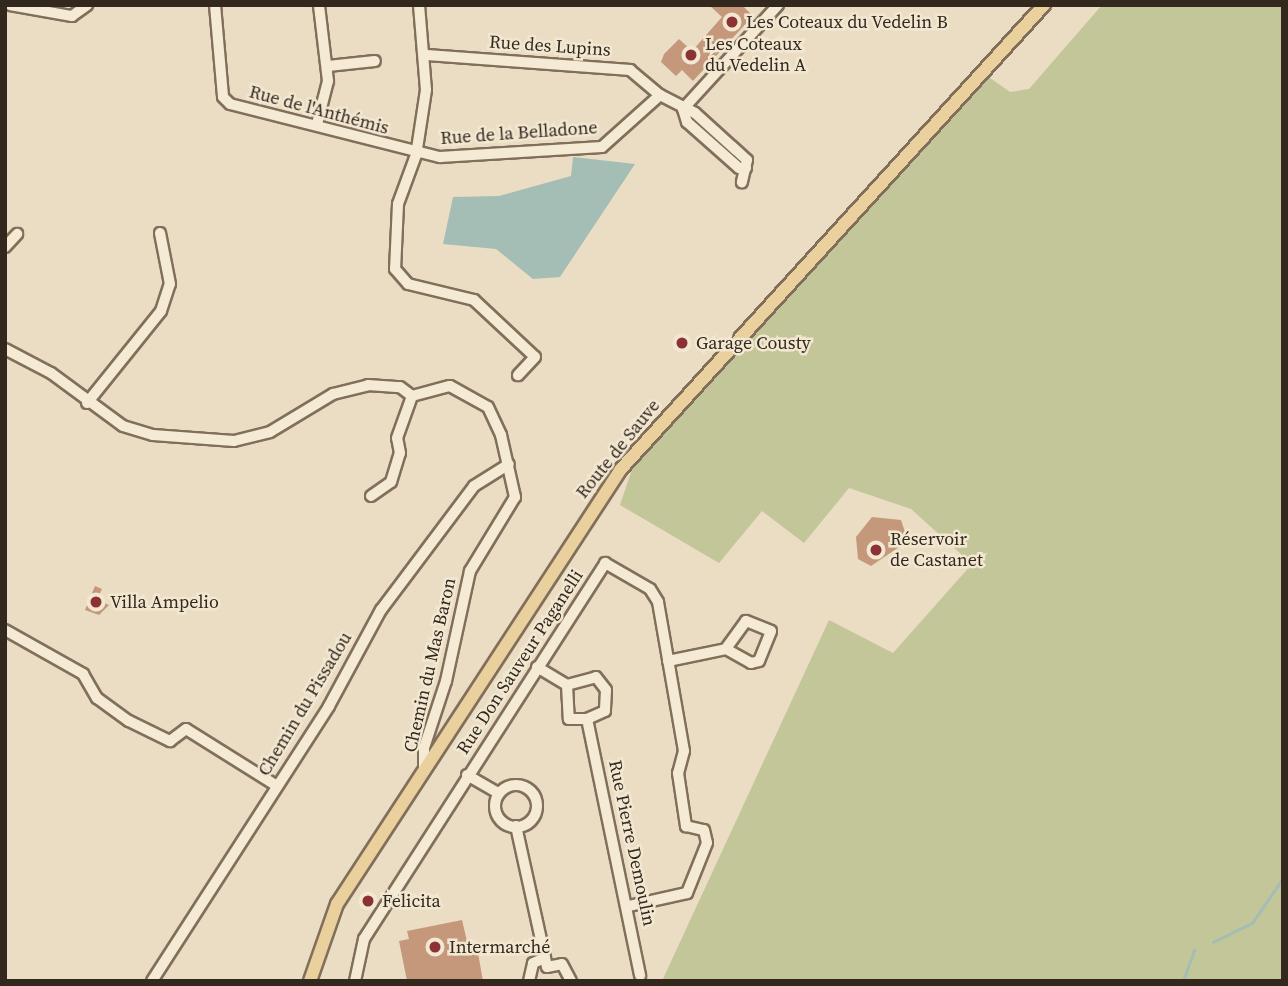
<!DOCTYPE html>
<meta charset="utf-8">
<style>
body{margin:0}
#map{position:relative;width:1288px;height:986px;overflow:hidden;background:#eaddc3;font-family:"Source Serif 4",serif}
div>[style]{position:absolute}
.green>*{inset:0;background:#c2c698}
.water>*{inset:0;background:#a4bdb5}
.stream>*{height:2.5px;margin:-1.25px;padding:0 1.25px;transform-origin:1.25px;border-radius:1.25px;background:#a4bdb5}
.building>*{inset:0;background:#c5987c}
.roads{filter:drop-shadow(2px 0 #826f5b) drop-shadow(-2px 0 #826f5b) drop-shadow(0 2px #826f5b) drop-shadow(0 -2px #826f5b)}
.minor>*{height:10px;margin:-5px;padding:0 5px;transform-origin:5px;border-radius:5px;background:#f5ebd5}
.minor>.ring{margin:-5px;padding:0;box-sizing:content-box;background:none;border:10px solid #f5ebd5;border-radius:50%}
.major>*{height:12px;margin:-6px;padding:0 6px;transform-origin:6px;border-radius:6px;background:#ead09d}
.dots>*{width:19px;height:19px;translate:-50% -50%;box-sizing:border-box;border:4px solid #f2e8d2;border-radius:50%}
span{translate:-50% -50%;white-space:nowrap;text-align:center;line-height:1.15;-webkit-text-stroke:5px #f2e8d2;paint-order:stroke}
.poi-label{font-size:18px;color:#33281e}
.left{translate:0 -50%;text-align:left}
.street-label{font-size:18px;color:#33281e}
.frame{position:absolute;inset:0;border:7px solid #33281e;pointer-events:none}
</style>
<div id="map">
<div class="green">
<div style="clip-path:polygon(1102px 5px,1283px 5px,1283px 981px,662px 981px,829px 620px,893px 653px,972px 564px,911px 509px,849px 488px,804px 543px,762px 511px,719px 563px,620px 505px,633px 466px,986px 75px,1010px 92px,1029px 89px)"></div>
</div>
<div class="water">
<div style="clip-path:polygon(573px 157px,635px 164px,560px 277px,533px 279px,496px 249px,443px 244px,453px 197px,499px 196px,571px 176px)"></div>
</div>
<div class="stream">
<div style="left:1213px;top:942px;width:43px;rotate:-26deg"></div>
<div style="left:1252px;top:923px;width:55px;rotate:-55.4deg"></div>
<div style="left:1183px;top:981px;width:33px;rotate:-70deg"></div>
</div>
<div class="building">
<div style="clip-path:polygon(709px 5px,742px 5px,753px 16px,693px 81px,682px 70px,676px 76px,661px 62px,664px 54px,679px 39px,692px 51px,722px 17px)"></div>
<div style="clip-path:polygon(872px 517px,901px 520px,908px 541px,871px 566px,858px 559px,856px 537px)"></div>
<div style="clip-path:polygon(95px 586px,102px 589px,97px 600px,109px 605px,99px 615px,85px 610px)"></div>
<div style="clip-path:polygon(462px 920px,470px 954px,478px 953px,483px 981px,407px 981px,399px 941px,409px 939px,407px 931px)"></div>
</div>
<div class="roads">
<div class="minor">
<div style="left:10px;top:5px;width:63px;rotate:10.1deg"></div>
<div style="left:72px;top:16px;width:19px;rotate:-36deg"></div>
<div style="left:215px;top:5px;width:92px;rotate:85deg"></div>
<div style="left:223px;top:97px;width:10px;rotate:45deg"></div>
<div style="left:230px;top:104px;width:217px;rotate:14.2deg"></div>
<div style="left:440px;top:157px;width:162px;rotate:-3.5deg"></div>
<div style="left:602px;top:147px;width:78px;rotate:-41.9deg"></div>
<div style="left:660px;top:95px;width:39px;rotate:27deg"></div>
<div style="left:695px;top:113px;width:70px;rotate:42.1deg"></div>
<div style="left:747px;top:160px;width:23px;rotate:103deg"></div>
<div style="left:419px;top:5px;width:85px;rotate:85.3deg"></div>
<div style="left:426px;top:90px;width:66px;rotate:98.7deg"></div>
<div style="left:416px;top:155px;width:52px;rotate:110.2deg"></div>
<div style="left:398px;top:204px;width:65px;rotate:92.6deg"></div>
<div style="left:395px;top:269px;width:20px;rotate:49deg"></div>
<div style="left:408px;top:284px;width:68px;rotate:13.6deg"></div>
<div style="left:474px;top:300px;width:83px;rotate:43.1deg"></div>
<div style="left:535px;top:357px;width:25px;rotate:133deg"></div>
<div style="left:427px;top:55px;width:204px;rotate:4.2deg"></div>
<div style="left:630px;top:70px;width:39px;rotate:40deg"></div>
<div style="left:328px;top:66px;width:47px;rotate:-6.1deg"></div>
<div style="left:683px;top:109px;width:141px;rotate:-47.6deg"></div>
<div style="left:683px;top:109px;width:14px;rotate:73deg"></div>
<div style="left:687px;top:122px;width:69px;rotate:41.5deg"></div>
<div style="left:739px;top:168px;width:7px"></div>
<div style="left:317px;top:124px;width:44px;rotate:-75.7deg"></div>
<div style="left:328px;top:81px;width:77px;rotate:-96.8deg"></div>
<div style="left:5px;top:247px;width:18px;rotate:-47deg"></div>
<div style="left:5px;top:349px;width:52px;rotate:27.6deg"></div>
<div style="left:51px;top:373px;width:89px;rotate:36.4deg"></div>
<div style="left:123px;top:426px;width:31px;rotate:17deg"></div>
<div style="left:153px;top:435px;width:81px;rotate:4.2deg"></div>
<div style="left:234px;top:441px;width:37px;rotate:-14deg"></div>
<div style="left:270px;top:432px;width:74px;rotate:-31.1deg"></div>
<div style="left:333px;top:394px;width:36px;rotate:-14deg"></div>
<div style="left:368px;top:385px;width:32px;rotate:4deg"></div>
<div style="left:400px;top:387px;width:15px;rotate:37deg"></div>
<div style="left:412px;top:396px;width:39px;rotate:-15deg"></div>
<div style="left:450px;top:386px;width:43px;rotate:28.9deg"></div>
<div style="left:488px;top:407px;width:31px;rotate:65deg"></div>
<div style="left:501px;top:435px;width:64px;rotate:77.3deg"></div>
<div style="left:515px;top:497px;width:87px;rotate:121.3deg"></div>
<div style="left:470px;top:571px;width:113px;rotate:102.3deg"></div>
<div style="left:446px;top:681px;width:71px;rotate:108.2deg"></div>
<div style="left:424px;top:748px;width:18px;rotate:90deg"></div>
<div style="left:87px;top:403px;width:118px;rotate:-51.2deg"></div>
<div style="left:161px;top:311px;width:28px;rotate:-72deg"></div>
<div style="left:170px;top:284px;width:52px;rotate:-101.1deg"></div>
<div style="left:371px;top:496px;width:24px;rotate:-35deg"></div>
<div style="left:391px;top:482px;width:30px;rotate:-73deg"></div>
<div style="left:400px;top:453px;width:15px;rotate:-101deg"></div>
<div style="left:397px;top:438px;width:45px;rotate:-70.3deg"></div>
<div style="left:5px;top:630px;width:90px;rotate:29.4deg"></div>
<div style="left:83px;top:674px;width:28px;rotate:60deg"></div>
<div style="left:97px;top:698px;width:39px;rotate:36deg"></div>
<div style="left:129px;top:721px;width:46px;rotate:26deg"></div>
<div style="left:170px;top:741px;width:20px;rotate:-37deg"></div>
<div style="left:186px;top:729px;width:107px;rotate:32.1deg"></div>
<div style="left:668px;top:661px;width:59px;rotate:-11.7deg"></div>
<div style="left:726px;top:649px;width:29px;rotate:29deg"></div>
<div style="left:751px;top:663px;width:8px;rotate:-14deg"></div>
<div style="left:759px;top:661px;width:32px;rotate:-68deg"></div>
<div style="left:771px;top:631px;width:27px;rotate:-158deg"></div>
<div style="left:746px;top:621px;width:34px;rotate:126deg"></div>
<div style="left:537px;top:667px;width:35px;rotate:31deg"></div>
<div style="left:567px;top:685px;width:30px;rotate:-15deg"></div>
<div style="left:596px;top:677px;width:16px;rotate:52deg"></div>
<div style="left:606px;top:690px;width:21px;rotate:93deg"></div>
<div style="left:605px;top:711px;width:20px;rotate:156deg"></div>
<div style="left:567px;top:685px;width:34px;rotate:87deg"></div>
<div style="left:569px;top:719px;width:18px"></div>
<div style="left:587px;top:719px;width:262px;rotate:78.3deg"></div>
<div style="left:467px;top:775px;width:34px;rotate:30deg"></div>
<div class="ring" style="left:495px;top:785px;width:32px;height:32px"></div>
<div style="left:516px;top:826px;width:144px;rotate:77.6deg"></div>
<div style="left:547px;top:967px;width:15px;rotate:-11deg"></div>
<div style="left:562px;top:964px;width:19px;rotate:62deg"></div>
<div style="left:152px;top:981px;width:327px;rotate:-57.2deg"></div>
<div style="left:329px;top:706px;width:109px;rotate:-61.6deg"></div>
<div style="left:381px;top:610px;width:155px;rotate:-53.1deg"></div>
<div style="left:474px;top:486px;width:41px;rotate:-32.2deg"></div>
<div style="left:355px;top:981px;width:43px;rotate:-77.9deg"></div>
<div style="left:364px;top:939px;width:447px;rotate:-57.3deg"></div>
<div style="left:605px;top:563px;width:52px;rotate:30deg"></div>
<div style="left:650px;top:589px;width:15px;rotate:58deg"></div>
<div style="left:658px;top:602px;width:151px;rotate:80.1deg"></div>
<div style="left:684px;top:751px;width:23px;rotate:105deg"></div>
<div style="left:678px;top:773px;width:54px;rotate:81.4deg"></div>
<div style="left:686px;top:826px;width:18px;rotate:13deg"></div>
<div style="left:704px;top:830px;width:13px;rotate:77deg"></div>
<div style="left:707px;top:843px;width:54px;rotate:111.8deg"></div>
<div style="left:687px;top:893px;width:59px;rotate:167.4deg"></div>
<div style="left:529px;top:981px;width:18px;rotate:-77deg"></div>
<div style="left:533px;top:963px;width:13px;rotate:-23deg"></div>
</div>
<div class="major">
<div style="left:310px;top:981px;width:82px;rotate:-70.7deg"></div>
<div style="left:337px;top:904px;width:520px;rotate:-56.86deg"></div>
<div style="left:621px;top:469px;width:628px;rotate:-47.65deg"></div>
</div>
</div>
<div class="dots">
<div style="left:732px;top:22px;background:#8c3134"></div>
<div style="left:691px;top:55px;background:#8c3134"></div>
<div style="left:682px;top:343px;background:#8c3134"></div>
<div style="left:876px;top:550px;background:#8c3134"></div>
<div style="left:96px;top:602px;background:#8c3134"></div>
<div style="left:368px;top:901px;background:#8c3134"></div>
<div style="left:435px;top:947px;background:#8c3134"></div>
</div>
<div class="poi-label">
<span class="left" style="left:746px;top:22px">Les Coteaux du Vedelin B</span>
<span class="left" style="left:705px;top:55px">Les Coteaux<br>du Vedelin A</span>
<span class="left" style="left:696px;top:343px">Garage Cousty</span>
<span class="left" style="left:890px;top:550px">Réservoir<br>de Castanet</span>
<span class="left" style="left:110px;top:602px">Villa Ampelio</span>
<span class="left" style="left:382px;top:901px">Felicita</span>
<span class="left" style="left:449px;top:947px">Intermarché</span>
</div>
<div class="street-label">
<span style="left:550px;top:46px;rotate:4deg">Rue des Lupins</span>
<span style="left:319px;top:110px;rotate:15deg">Rue de l'Anthémis</span>
<span style="left:519px;top:133px;rotate:-4deg">Rue de la Belladone</span>
<span style="left:618px;top:449px;rotate:-51deg">Route de Sauve</span>
<span style="left:520px;top:662px;rotate:-57deg">Rue Don Sauveur Paganelli</span>
<span style="left:430px;top:665px;rotate:-77deg">Chemin du Mas Baron</span>
<span style="left:305px;top:704px;rotate:-59deg">Chemin du Pissadou</span>
<span style="left:632px;top:843px;rotate:78deg">Rue Pierre Demoulin</span>
</div>
<div class="frame"></div>
</div>
